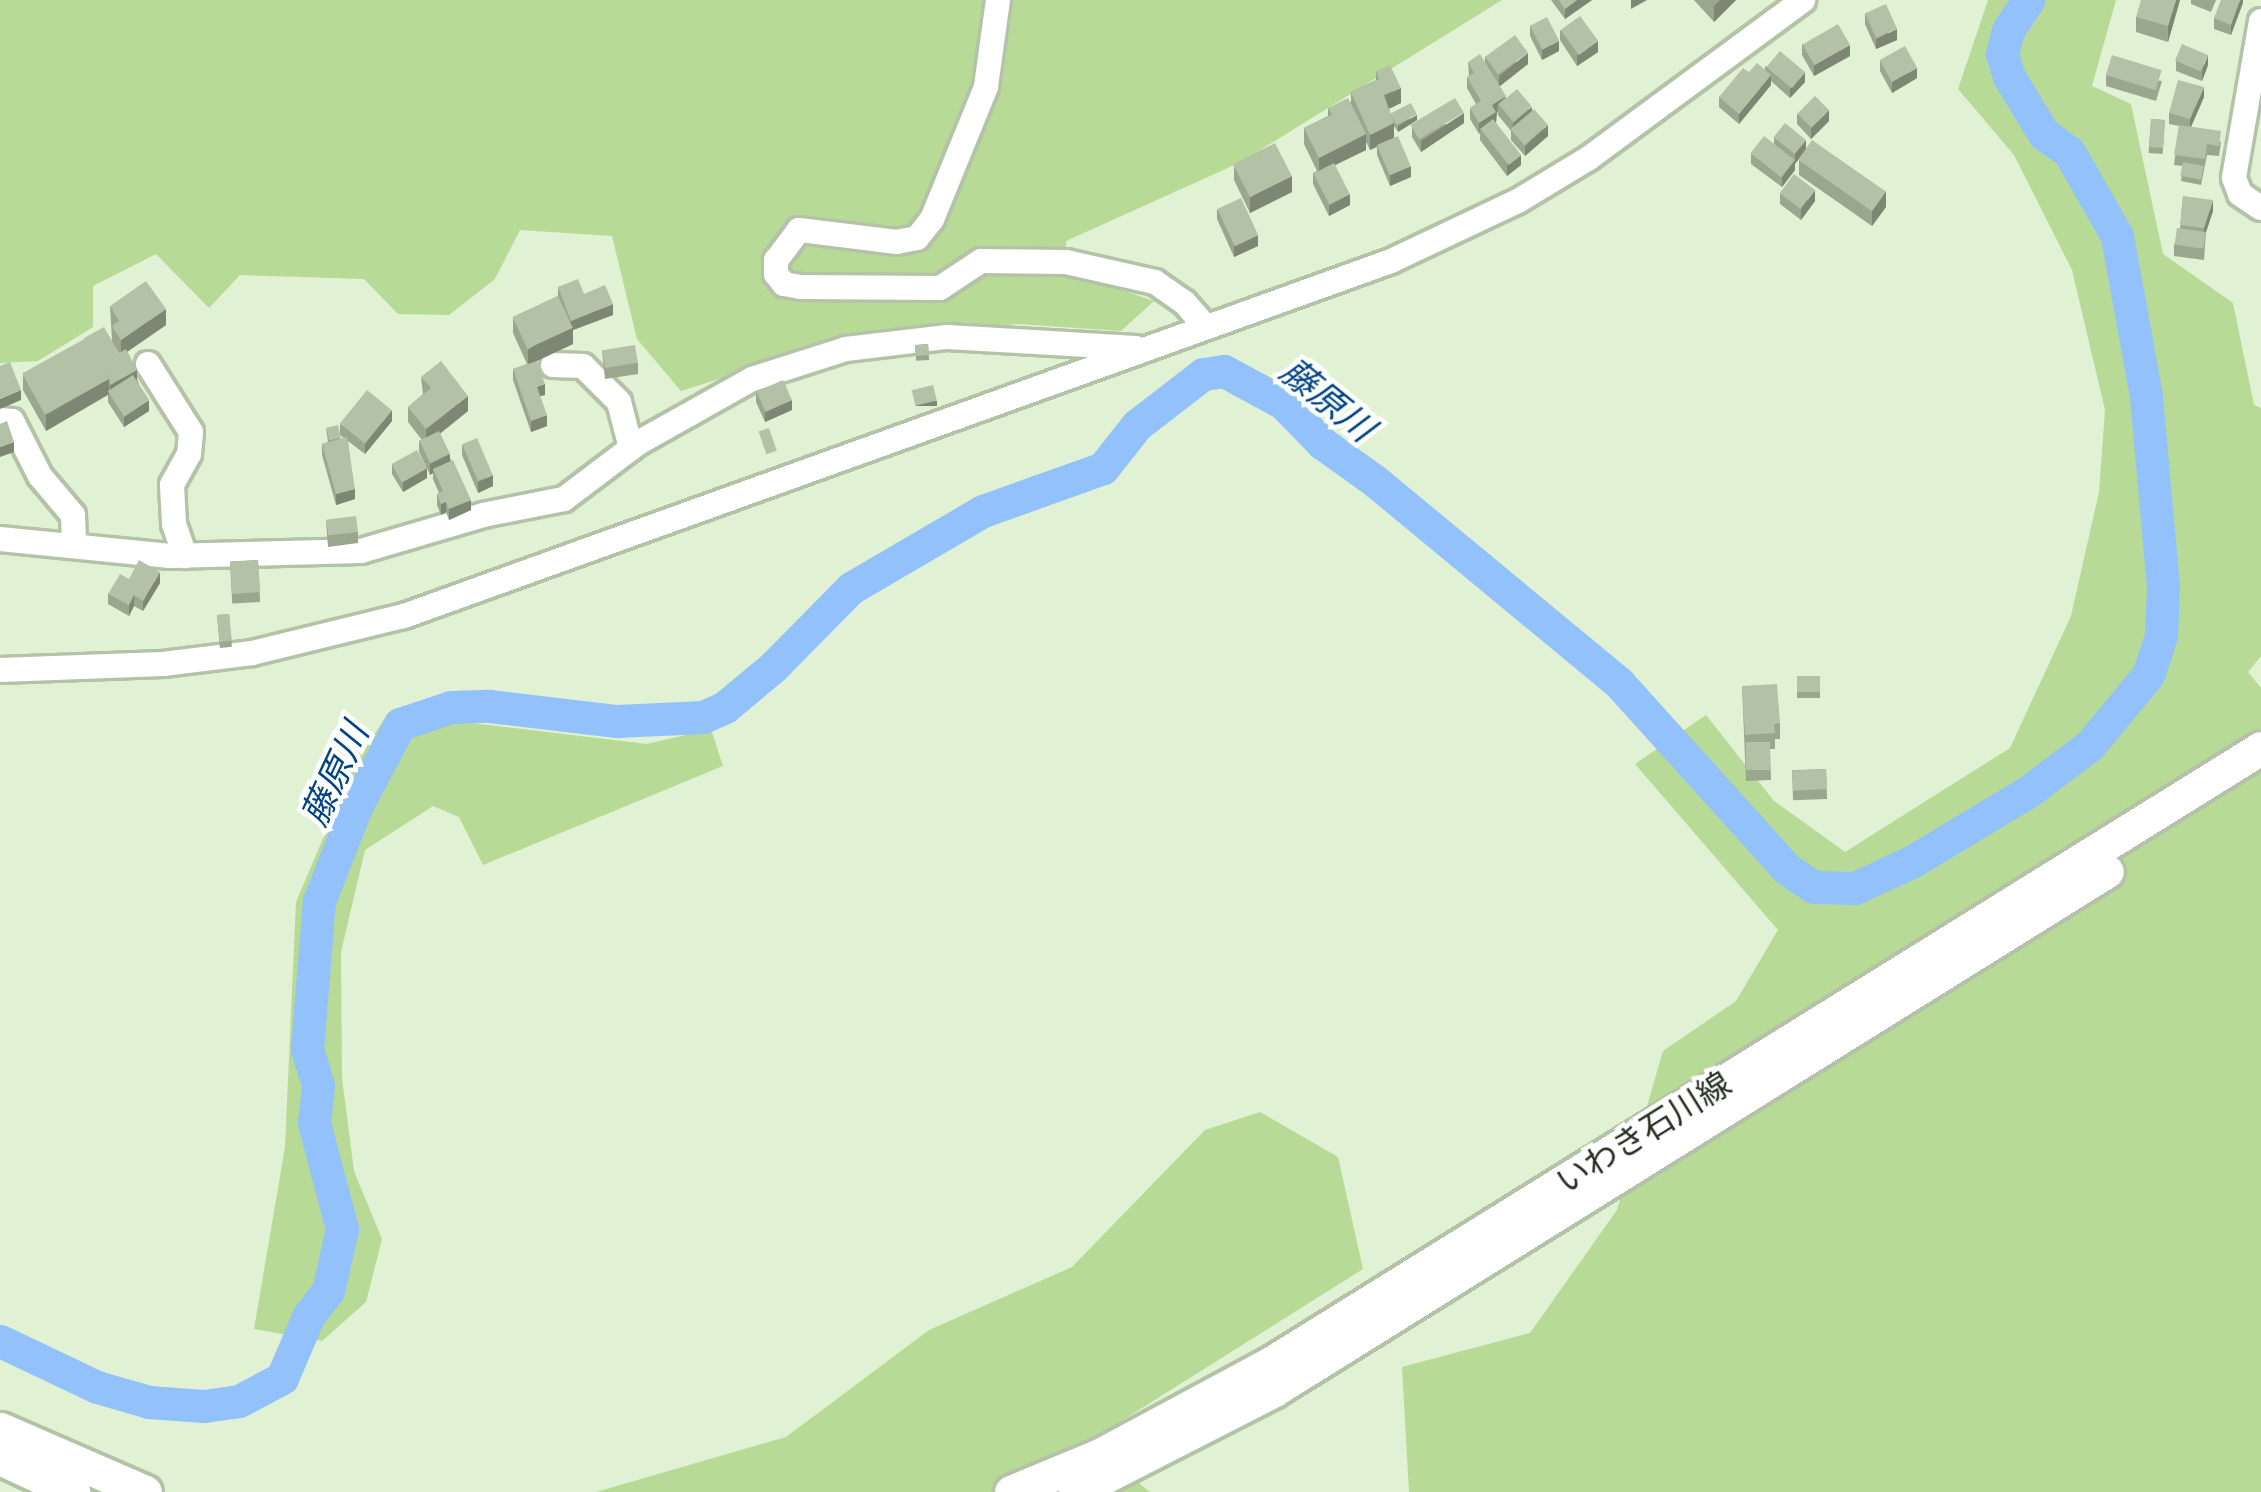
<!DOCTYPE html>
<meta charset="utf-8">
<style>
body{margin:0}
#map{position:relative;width:2261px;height:1492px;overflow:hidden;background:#e1f1d4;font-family:"Noto Sans","Noto Sans JP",sans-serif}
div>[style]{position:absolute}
.green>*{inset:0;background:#b7da97}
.river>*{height:33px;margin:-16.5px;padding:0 16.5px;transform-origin:16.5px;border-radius:16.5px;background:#92c1fb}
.roads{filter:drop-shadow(3px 0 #b4c3a7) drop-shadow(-3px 0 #b4c3a7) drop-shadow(0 3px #b4c3a7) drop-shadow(0 -3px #b4c3a7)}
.minor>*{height:24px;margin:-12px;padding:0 12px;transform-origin:12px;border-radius:12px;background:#fff}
.major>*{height:33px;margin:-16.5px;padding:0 16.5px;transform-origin:16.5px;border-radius:16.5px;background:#fff}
.wall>*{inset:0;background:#9aa78f;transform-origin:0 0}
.shaded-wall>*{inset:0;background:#7d8874;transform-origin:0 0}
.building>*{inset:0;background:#b3c2a6;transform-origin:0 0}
span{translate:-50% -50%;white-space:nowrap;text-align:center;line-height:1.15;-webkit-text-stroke:9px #fff;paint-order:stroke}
.street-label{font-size:33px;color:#292f24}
.water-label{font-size:36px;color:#004486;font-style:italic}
</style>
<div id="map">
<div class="green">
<div style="clip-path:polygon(0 0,1502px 0,1241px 162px,1066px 241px,1066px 271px,1154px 301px,1121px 331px,1019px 324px,849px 338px,681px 391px,637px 339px,612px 236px,520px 230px,495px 279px,449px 315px,398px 314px,364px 279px,240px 275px,209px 308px,156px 254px,93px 286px,93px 327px,38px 361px,0 363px)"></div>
<div style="clip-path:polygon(1988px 0,2116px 0,2092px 86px,2131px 104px,2163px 254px,2233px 303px,2254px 405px,2261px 408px,2261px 656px,2248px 672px,2261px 688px,2261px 1492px,1409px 1492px,1402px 1367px,1530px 1333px,1617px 1210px,1663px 1051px,1736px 1001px,1778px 930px,1635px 764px,1706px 715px,1774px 801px,1845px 852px,2010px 748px,2071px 616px,2099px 492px,2105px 410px,2072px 270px,2014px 155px,1958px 89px)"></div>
<div style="clip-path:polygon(388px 713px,647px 744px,711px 729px,723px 766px,483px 865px,459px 817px,433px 806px,365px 850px,341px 952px,342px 1078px,354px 1171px,382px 1239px,366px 1302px,322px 1341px,254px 1329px,285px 1147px,296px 902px,353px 768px)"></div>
<div style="clip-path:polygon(1260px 1112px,1338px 1157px,1363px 1269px,1088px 1442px,1150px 1492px,596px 1492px,786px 1437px,929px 1330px,1072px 1267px,1205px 1130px)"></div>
</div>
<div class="river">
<div style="left:0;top:1341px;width:107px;rotate:25.4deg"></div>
<div style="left:97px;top:1387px;width:54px;rotate:16.1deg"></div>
<div style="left:149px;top:1402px;width:55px;rotate:4.2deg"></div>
<div style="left:204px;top:1406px;width:35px;rotate:-8deg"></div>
<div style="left:239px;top:1401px;width:49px;rotate:-28.1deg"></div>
<div style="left:282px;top:1378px;width:69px;rotate:-66.8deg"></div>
<div style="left:309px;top:1315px;width:31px;rotate:-52deg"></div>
<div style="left:328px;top:1291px;width:64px;rotate:-77.3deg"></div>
<div style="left:342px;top:1229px;width:110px;rotate:-104.8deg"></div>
<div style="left:314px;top:1123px;width:38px;rotate:-84deg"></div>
<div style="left:318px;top:1085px;width:38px;rotate:-107deg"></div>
<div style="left:307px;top:1049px;width:148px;rotate:-85.4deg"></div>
<div style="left:319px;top:901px;width:101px;rotate:-68.5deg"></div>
<div style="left:356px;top:807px;width:94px;rotate:-62.1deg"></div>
<div style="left:400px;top:724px;width:54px;rotate:-18.4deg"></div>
<div style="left:451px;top:707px;width:38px;rotate:-2deg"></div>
<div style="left:489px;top:706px;width:129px;rotate:6.7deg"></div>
<div style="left:617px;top:721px;width:86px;rotate:-2.7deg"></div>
<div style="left:703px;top:717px;width:24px;rotate:-24deg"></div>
<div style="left:725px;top:707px;width:62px;rotate:-39.8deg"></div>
<div style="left:773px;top:667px;width:111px;rotate:-45.4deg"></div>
<div style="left:851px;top:588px;width:153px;rotate:-30.3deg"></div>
<div style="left:983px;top:511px;width:127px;rotate:-19.7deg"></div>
<div style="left:1103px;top:468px;width:55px;rotate:-51.7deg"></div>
<div style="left:1137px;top:425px;width:83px;rotate:-37.7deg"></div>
<div style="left:1203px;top:374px;width:21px;rotate:-8deg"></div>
<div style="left:1224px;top:371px;width:67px;rotate:28.5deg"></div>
<div style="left:1283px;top:403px;width:56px;rotate:45.7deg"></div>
<div style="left:1322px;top:443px;width:65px;rotate:35.6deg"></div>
<div style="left:1375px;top:481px;width:317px;rotate:39.6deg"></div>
<div style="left:1619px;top:683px;width:251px;rotate:47.9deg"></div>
<div style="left:1787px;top:869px;width:32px;rotate:34deg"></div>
<div style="left:1814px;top:887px;width:41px;rotate:1.4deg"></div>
<div style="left:1855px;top:888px;width:64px;rotate:-25deg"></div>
<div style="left:1913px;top:861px;width:135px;rotate:-31.1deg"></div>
<div style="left:2029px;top:791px;width:76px;rotate:-37deg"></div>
<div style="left:2090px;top:745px;width:91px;rotate:-50.4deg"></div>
<div style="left:2148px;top:675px;width:41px;rotate:-71.6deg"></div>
<div style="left:2161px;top:636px;width:49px;rotate:-87.7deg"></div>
<div style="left:2163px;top:587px;width:192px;rotate:-95.1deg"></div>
<div style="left:2146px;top:396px;width:163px;rotate:-100.3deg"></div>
<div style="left:2117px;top:236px;width:97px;rotate:-119.7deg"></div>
<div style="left:2069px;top:152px;width:31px;rotate:-144deg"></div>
<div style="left:2044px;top:134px;width:67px;rotate:-121.6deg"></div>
<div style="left:2009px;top:77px;width:24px;rotate:-107deg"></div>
<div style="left:2002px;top:54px;width:25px;rotate:-76deg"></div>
<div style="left:2008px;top:30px;width:36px;rotate:-56deg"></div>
</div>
<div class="roads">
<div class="minor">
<div style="left:998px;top:0;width:88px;rotate:97.9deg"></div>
<div style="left:986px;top:87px;width:143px;rotate:112.2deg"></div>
<div style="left:932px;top:219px;width:24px;rotate:128deg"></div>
<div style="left:917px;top:238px;width:20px;rotate:169deg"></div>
<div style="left:897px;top:242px;width:99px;rotate:-173deg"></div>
<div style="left:799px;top:230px;width:38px;rotate:127deg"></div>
<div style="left:776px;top:260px;width:14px;rotate:90deg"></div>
<div style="left:776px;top:274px;width:13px;rotate:51deg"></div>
<div style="left:784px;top:284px;width:17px;rotate:10deg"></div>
<div style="left:801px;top:287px;width:139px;rotate:0.4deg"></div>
<div style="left:940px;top:288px;width:49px;rotate:-33.4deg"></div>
<div style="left:981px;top:261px;width:85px;rotate:0.7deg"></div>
<div style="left:1066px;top:262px;width:91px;rotate:12.7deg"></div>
<div style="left:1155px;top:282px;width:35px;rotate:35deg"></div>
<div style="left:1184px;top:302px;width:33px;rotate:49deg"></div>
<div style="left:2261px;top:21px;width:159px;rotate:99.8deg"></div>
<div style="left:2234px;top:178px;width:17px;rotate:69deg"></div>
<div style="left:2240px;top:194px;width:25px;rotate:34deg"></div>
<div style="left:148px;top:364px;width:80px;rotate:57.7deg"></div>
<div style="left:191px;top:432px;width:22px;rotate:95deg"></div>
<div style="left:189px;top:454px;width:35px;rotate:119deg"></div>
<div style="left:172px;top:485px;width:39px;rotate:87deg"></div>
<div style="left:174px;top:524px;width:34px;rotate:71deg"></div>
<div style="left:553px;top:365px;width:30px;rotate:2deg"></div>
<div style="left:583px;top:366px;width:51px;rotate:45deg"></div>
<div style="left:619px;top:402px;width:48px;rotate:75.4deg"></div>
<div style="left:0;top:420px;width:12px;rotate:5deg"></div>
<div style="left:12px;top:421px;width:62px;rotate:63deg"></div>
<div style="left:40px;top:476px;width:51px;rotate:49.8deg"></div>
<div style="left:73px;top:515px;width:30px;rotate:88deg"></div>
<div style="left:0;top:539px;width:171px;rotate:5.7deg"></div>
<div style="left:170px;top:556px;width:191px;rotate:-1.5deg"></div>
<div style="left:361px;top:551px;width:127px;rotate:-16.4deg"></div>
<div style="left:483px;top:515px;width:83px;rotate:-11.2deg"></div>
<div style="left:564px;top:499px;width:93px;rotate:-37.1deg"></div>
<div style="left:638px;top:443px;width:131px;rotate:-29.3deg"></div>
<div style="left:752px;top:379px;width:99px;rotate:-17.7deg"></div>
<div style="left:846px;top:349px;width:102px;rotate:-6.8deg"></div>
<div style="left:947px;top:337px;width:189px;rotate:3.3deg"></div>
<div style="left:0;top:670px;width:163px;rotate:-2.1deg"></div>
<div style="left:163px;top:664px;width:90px;rotate:-7deg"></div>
<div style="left:252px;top:653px;width:156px;rotate:-13.7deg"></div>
<div style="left:404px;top:616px;width:1049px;rotate:-19.78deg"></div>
<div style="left:1391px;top:261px;width:140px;rotate:-25.3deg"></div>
<div style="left:1518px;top:201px;width:83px;rotate:-31.2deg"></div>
<div style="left:1589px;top:158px;width:266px;rotate:-36.4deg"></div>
</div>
<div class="major">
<div style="left:0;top:1429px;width:158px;rotate:23.5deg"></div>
<div style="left:0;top:1458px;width:81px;rotate:25deg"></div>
<div style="left:1011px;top:1492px;width:96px;rotate:-22.6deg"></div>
<div style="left:1100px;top:1455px;width:194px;rotate:-28.3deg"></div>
<div style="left:1271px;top:1363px;width:1165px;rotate:-31.85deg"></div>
<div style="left:1075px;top:1492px;width:224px;rotate:-27.1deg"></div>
<div style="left:1274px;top:1390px;width:981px;rotate:-31.92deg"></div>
</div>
</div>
<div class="wall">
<div style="clip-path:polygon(1551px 0,1592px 0,1565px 19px)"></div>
<div style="clip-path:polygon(1694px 0,1736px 0,1714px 22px)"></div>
<div style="clip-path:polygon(2180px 0,2168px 42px,2136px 32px,2136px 17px)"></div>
<div style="clip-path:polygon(2191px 0,2216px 0,2211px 12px,2191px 4px)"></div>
<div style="clip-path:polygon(2243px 0,2231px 35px,2214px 29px,2214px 18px)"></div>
<div style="clip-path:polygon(1865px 13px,1897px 40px,1876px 49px,1865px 24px)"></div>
<div style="clip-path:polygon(1530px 25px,1559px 51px,1542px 60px,1530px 36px)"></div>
<div style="clip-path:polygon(1560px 30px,1598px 52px,1577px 66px,1560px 40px)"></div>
<div style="clip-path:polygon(1802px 44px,1850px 56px,1814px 76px,1802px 55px)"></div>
<div style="clip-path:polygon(1485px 56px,1528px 64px,1499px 86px,1506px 98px,1532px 111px,1548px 136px,1525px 156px,1511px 140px,1511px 131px,1498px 115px,1498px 112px,1496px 113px,1496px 123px,1521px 165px,1507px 176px,1480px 140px,1480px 133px,1479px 134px,1470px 119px,1470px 108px,1476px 104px,1467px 88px,1467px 77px,1469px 76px,1468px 62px,1485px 62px)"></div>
<div style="clip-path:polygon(1880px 60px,1917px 78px,1892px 93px,1880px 71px)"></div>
<div style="clip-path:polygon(2176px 61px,2208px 65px,2202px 81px,2176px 71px)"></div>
<div style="clip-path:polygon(1765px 66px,1805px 82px,1790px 98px,1771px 81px,1771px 85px,1739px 124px,1719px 107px,1719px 97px,1749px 72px,1765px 70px)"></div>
<div style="clip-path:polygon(1376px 71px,1401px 103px,1389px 109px,1391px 115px,1417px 120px,1398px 132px,1394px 126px,1394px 137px,1411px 177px,1390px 186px,1377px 155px,1377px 147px,1370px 150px,1366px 142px,1366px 150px,1335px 165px,1350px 205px,1329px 216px,1313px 184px,1313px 173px,1317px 171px,1304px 144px,1304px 128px,1328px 116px,1328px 108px,1351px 102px,1351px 92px,1376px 80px)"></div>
<div style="clip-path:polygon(2106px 75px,2162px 81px,2156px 101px,2106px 86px)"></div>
<div style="clip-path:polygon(2204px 97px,2191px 127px,2221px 142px,2219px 156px,2207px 155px,2201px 185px,2181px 181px,2183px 166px,2174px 165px,2179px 126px,2169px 124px,2169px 113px)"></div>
<div style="clip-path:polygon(1797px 114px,1829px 121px,1811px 139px,1797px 124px)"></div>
<div style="left:2151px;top:119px;width:14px;height:34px;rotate:4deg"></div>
<div style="clip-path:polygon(1464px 123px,1421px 152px,1412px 137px,1412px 127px)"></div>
<div style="clip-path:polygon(1774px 137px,1806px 149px,1886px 207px,1872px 226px,1799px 175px,1799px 160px,1802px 156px,1795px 163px,1795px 170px,1782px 187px,1751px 164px,1751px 154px,1774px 144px)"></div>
<div style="clip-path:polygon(1234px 165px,1292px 192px,1250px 213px,1234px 180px)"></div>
<div style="clip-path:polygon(1780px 193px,1815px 201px,1801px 220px,1780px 204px)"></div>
<div style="clip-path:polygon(2183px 196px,2213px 211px,2206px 232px,2204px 260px,2174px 256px,2174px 245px,2180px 229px)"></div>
<div style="clip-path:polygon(1217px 209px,1258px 246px,1234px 257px,1217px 219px)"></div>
<div style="clip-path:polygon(558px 287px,584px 294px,613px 315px,573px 330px,573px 344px,537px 361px,545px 395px,540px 396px,547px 426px,531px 432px,513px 380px,513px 369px,527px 364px,513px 333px,513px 317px,558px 296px)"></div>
<div style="clip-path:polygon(110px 306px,166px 325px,127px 352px,149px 411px,124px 427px,108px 402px,108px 395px,46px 431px,23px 390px,23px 375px,112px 340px)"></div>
<div style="left:928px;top:344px;width:16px;height:13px;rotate:86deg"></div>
<div style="clip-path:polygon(602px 350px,638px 363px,638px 374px,605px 379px)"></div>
<div style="clip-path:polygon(421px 377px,468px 411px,440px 433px,471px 510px,449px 520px,446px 512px,441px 515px,437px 505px,437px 494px,439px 493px,433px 479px,433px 473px,430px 475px,427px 468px,427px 478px,403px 492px,392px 474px,392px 464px,426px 466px,419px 452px,419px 441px,422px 440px,408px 422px,408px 407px,423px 394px)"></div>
<div style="clip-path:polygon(756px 391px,792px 410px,765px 422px,756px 402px)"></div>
<div style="clip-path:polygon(392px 421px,365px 454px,348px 441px,355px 499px,336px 505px,322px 455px,322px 444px,328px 442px,326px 428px,341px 439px,344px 438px,340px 435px,340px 424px)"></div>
<div style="clip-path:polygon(462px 444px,493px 486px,478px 493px,462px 455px)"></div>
<div style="clip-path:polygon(326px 521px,358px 532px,358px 543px,328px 547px)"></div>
<div style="left:258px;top:560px;width:42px;height:28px;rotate:87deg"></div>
<div style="clip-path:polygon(129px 579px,160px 583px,143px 611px,134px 606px,129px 616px,108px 604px,108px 594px)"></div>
<div style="left:229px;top:614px;width:33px;height:12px;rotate:85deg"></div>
<div style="left:1820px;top:676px;width:22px;height:23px;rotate:90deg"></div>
<div style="clip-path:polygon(1742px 686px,1780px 723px,1780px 739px,1775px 739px,1775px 749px,1770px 749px,1771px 780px,1746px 781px)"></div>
<div style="left:1826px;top:769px;width:30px;height:34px;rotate:88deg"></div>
</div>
<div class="shaded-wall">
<div style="clip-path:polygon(1577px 0,1592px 0,1565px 19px,1565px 9px)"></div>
<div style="clip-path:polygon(1631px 0,1647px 0,1631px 9px)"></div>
<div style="clip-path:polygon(1720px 0,1736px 0,1714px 22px,1714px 6px)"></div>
<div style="clip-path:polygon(2176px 0,2180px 0,2168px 42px,2168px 26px)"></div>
<div style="clip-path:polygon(2240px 0,2243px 0,2243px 3px,2231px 35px,2231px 25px)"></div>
<div style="clip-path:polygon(1897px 29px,1897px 40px,1876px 49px,1876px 39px)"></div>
<div style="clip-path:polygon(1559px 41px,1559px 51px,1542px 60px,1542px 49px)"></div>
<div style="clip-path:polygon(1598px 41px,1598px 52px,1577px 66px,1577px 55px)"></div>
<div style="clip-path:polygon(1850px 45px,1850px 56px,1814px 76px,1814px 65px)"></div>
<div style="clip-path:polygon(1528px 53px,1528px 64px,1499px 87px,1499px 76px)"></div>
<div style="clip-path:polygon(2208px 55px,2208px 65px,2202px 81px,2202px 71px)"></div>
<div style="clip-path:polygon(1917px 68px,1917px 78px,1892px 93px,1892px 82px)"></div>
<div style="clip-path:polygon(1805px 72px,1805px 82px,1790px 98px,1790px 88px)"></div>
<div style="clip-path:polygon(1771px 75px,1771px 85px,1739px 124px,1739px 114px)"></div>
<div style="clip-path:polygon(2204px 87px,2204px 97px,2190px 129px,2190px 119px)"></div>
<div style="clip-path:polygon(1401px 88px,1401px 103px,1384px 111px,1384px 95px)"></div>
<div style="clip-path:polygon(1506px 96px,1498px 104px,1496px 123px,1480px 129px,1479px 134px,1479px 123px,1492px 105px)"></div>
<div style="clip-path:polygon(1532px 107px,1532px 117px,1513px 133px,1513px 123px)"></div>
<div style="clip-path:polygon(1829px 110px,1829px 121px,1811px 139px,1811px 128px)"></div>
<div style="clip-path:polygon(1464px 113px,1464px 123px,1421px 152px,1421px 141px)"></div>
<div style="clip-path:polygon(1417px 115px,1417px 120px,1398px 132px,1398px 126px)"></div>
<div style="clip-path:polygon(1394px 123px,1394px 138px,1370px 150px,1370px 135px)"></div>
<div style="clip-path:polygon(1548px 125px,1548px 136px,1525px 156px,1525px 146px)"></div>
<div style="clip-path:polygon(1366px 134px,1366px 150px,1319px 173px,1319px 158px)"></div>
<div style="clip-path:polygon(1806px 140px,1806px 150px,1795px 164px,1795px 153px)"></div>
<div style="clip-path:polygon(1521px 155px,1521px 165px,1507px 176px,1507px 165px)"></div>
<div style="clip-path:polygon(1795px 160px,1795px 170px,1782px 187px,1782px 177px)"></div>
<div style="clip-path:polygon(1411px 166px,1411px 177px,1390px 186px,1390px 175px)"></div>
<div style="clip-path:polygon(1292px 176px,1292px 192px,1250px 213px,1250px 197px)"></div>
<div style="clip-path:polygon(1815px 190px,1815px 201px,1801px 220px,1801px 209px)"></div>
<div style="clip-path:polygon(1886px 191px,1886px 207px,1872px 226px,1872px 211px)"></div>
<div style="clip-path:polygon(1350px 194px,1350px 205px,1329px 216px,1329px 205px)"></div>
<div style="clip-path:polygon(2213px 200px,2213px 211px,2204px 238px,2204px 228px)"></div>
<div style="clip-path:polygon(1258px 235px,1258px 246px,1234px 257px,1234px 246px)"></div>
<div style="clip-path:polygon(613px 304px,613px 315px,573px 330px,573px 344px,528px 365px,528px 350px,571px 321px)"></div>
<div style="clip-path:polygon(166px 309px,166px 325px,121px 356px,121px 340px)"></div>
<div style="clip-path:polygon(137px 370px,137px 380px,110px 396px,110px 385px)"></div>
<div style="clip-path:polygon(109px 379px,109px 394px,46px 431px,46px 415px)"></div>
<div style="clip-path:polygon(545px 384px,545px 395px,537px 397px,537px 387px)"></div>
<div style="clip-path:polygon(21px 390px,21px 400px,0 409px,0 399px)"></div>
<div style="clip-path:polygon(468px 396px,468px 411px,426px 445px,426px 429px)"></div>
<div style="clip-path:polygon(149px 400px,149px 411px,124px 427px,124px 417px)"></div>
<div style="clip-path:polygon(792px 400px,792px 410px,765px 422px,765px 411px)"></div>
<div style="left:937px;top:401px;width:5px;height:21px;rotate:90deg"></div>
<div style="clip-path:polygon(392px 410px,392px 421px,365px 454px,365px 444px)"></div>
<div style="clip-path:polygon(547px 415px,547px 426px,531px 432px,531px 421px)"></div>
<div style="clip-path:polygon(14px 442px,14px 452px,0 457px,0 447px)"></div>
<div style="clip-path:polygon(450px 454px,450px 464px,433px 469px,433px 473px,430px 475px,430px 464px)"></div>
<div style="clip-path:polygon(427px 468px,427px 478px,403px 492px,403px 482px)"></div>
<div style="clip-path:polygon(493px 475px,493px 486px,478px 493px,478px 482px)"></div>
<div style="clip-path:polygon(355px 489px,355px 499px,336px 505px,336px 494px)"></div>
<div style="clip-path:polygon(471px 500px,471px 510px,449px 520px,449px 509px)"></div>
<div style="clip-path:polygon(446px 502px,446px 512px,441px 515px,441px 504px)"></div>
<div style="clip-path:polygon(160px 572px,160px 583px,143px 611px,143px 601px)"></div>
<div style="clip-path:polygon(134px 595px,134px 606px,129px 616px,129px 605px)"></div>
</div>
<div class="building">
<div style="clip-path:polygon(1559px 0,1577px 0,1565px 9px)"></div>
<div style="clip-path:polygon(2141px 0,2176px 0,2168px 26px,2136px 17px)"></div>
<div style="clip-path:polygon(2221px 0,2240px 0,2231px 25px,2214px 18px)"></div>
<div style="left:1886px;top:4px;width:27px;height:23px;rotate:66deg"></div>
<div style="left:1580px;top:16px;width:31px;height:24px;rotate:54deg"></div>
<div style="left:1547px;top:17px;width:27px;height:19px;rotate:63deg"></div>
<div style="left:1838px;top:24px;width:24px;height:41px;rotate:60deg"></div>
<div style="left:1515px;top:35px;width:22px;height:37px;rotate:54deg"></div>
<div style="left:2182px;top:44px;width:28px;height:18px;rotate:23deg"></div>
<div style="left:1905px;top:46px;width:25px;height:29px;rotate:61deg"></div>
<div style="left:1780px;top:51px;width:33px;height:21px;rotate:40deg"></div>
<div style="clip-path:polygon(1480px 54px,1506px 96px,1492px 105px,1496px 112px,1479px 123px,1470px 108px,1481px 101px,1467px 77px,1474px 73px,1468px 62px)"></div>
<div style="left:2112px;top:55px;width:52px;height:21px;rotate:17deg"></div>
<div style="clip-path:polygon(1757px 63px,1771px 75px,1739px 114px,1719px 97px,1743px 68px,1749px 72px)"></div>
<div style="clip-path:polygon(1390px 65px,1401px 88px,1384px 95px,1394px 123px,1370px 135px,1351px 92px,1379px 79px,1376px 71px)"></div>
<div style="clip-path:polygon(2178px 80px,2204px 87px,2190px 119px,2169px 113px)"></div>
<div style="left:1517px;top:89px;width:23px;height:24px;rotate:50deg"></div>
<div style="left:1815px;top:96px;width:20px;height:25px;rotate:45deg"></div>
<div style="clip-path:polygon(1348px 98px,1366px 134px,1319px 158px,1304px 128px,1332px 115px,1328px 108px)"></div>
<div style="left:1455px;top:98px;width:17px;height:52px;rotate:59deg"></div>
<div style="left:1411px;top:103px;width:13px;height:23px;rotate:63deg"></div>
<div style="left:1534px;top:109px;width:21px;height:31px;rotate:49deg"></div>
<div style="left:1493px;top:119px;width:46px;height:16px;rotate:52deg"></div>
<div style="left:2151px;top:119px;width:14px;height:28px;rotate:4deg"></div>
<div style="left:1785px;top:123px;width:27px;height:18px;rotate:39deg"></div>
<div style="clip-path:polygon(2179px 125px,2221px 131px,2219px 146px,2207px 144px,2205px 159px,2174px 155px)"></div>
<div style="left:1398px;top:136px;width:33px;height:23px;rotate:67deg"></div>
<div style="left:1764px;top:136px;width:39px;height:22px;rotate:38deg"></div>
<div style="left:1812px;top:140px;width:90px;height:24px;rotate:35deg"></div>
<div style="left:1275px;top:143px;width:37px;height:47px;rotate:63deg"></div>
<div style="left:2183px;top:162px;width:21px;height:14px;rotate:11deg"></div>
<div style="left:1334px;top:163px;width:35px;height:23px;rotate:63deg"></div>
<div style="left:1794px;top:174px;width:26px;height:24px;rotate:37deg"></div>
<div style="clip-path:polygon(2183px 196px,2213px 200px,2204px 228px,2180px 225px)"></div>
<div style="left:1241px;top:198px;width:41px;height:26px;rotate:65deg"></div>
<div style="left:2177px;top:228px;width:29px;height:17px;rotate:8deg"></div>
<div style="clip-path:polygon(578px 279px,584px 294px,605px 285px,613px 304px,571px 321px,558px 287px)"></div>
<div style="clip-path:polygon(146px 281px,166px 309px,121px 340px,112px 326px,119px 321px,110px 306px)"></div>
<div style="left:558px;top:296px;width:35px;height:50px;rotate:65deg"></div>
<div style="clip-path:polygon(104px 327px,119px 353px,126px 349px,137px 370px,110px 385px,109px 379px,84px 338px)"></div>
<div style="left:86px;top:338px;width:47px;height:73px;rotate:61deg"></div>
<div style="left:928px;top:344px;width:11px;height:13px;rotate:85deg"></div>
<div style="left:635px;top:345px;width:18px;height:33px;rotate:81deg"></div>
<div style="clip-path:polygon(441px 361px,468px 396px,426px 429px,408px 407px,431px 388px,421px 377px)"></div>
<div style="clip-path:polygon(537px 361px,545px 384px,537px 387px,547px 415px,531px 421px,513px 369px)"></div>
<div style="clip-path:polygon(10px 362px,21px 390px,0 399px,0 366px)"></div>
<div style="left:133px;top:375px;width:30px;height:30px;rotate:57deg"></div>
<div style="left:783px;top:380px;width:22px;height:29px;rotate:66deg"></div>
<div style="left:933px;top:385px;width:16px;height:22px;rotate:76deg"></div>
<div style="left:367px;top:390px;width:32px;height:43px;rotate:39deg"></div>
<div style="clip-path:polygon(7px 421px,14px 442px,0 447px,0 424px)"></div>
<div style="left:338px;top:425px;width:13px;height:12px;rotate:77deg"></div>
<div style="left:769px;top:428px;width:24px;height:11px;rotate:71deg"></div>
<div style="left:439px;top:431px;width:25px;height:22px;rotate:64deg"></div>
<div style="clip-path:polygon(347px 437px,355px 489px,336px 494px,322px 444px)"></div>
<div style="left:477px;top:438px;width:40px;height:16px;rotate:67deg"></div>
<div style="left:417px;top:450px;width:21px;height:29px;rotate:61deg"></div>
<div style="clip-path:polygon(453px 460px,471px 500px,449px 509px,446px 502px,441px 504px,437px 494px,443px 491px,433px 469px)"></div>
<div style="left:356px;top:516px;width:16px;height:30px;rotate:83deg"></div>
<div style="clip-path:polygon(139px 560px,160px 572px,143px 601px,134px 595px,129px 605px,108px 594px,120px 574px,129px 579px)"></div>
<div style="left:258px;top:560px;width:32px;height:28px;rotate:86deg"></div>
<div style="left:229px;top:614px;width:27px;height:12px;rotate:84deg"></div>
<div style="left:1820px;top:676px;width:16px;height:23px;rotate:90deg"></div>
<div style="clip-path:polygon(1777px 684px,1780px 723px,1774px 724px,1775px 733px,1745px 735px,1742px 686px)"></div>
<div style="left:1746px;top:742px;width:24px;height:28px"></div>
<div style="left:1826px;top:769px;width:20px;height:34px;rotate:87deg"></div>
</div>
<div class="street-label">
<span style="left:1643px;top:1132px;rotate:-32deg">いわき石川線</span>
</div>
<div class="water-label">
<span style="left:1328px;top:399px;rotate:39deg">藤原川</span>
<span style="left:334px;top:774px;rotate:-65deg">藤原川</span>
</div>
</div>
